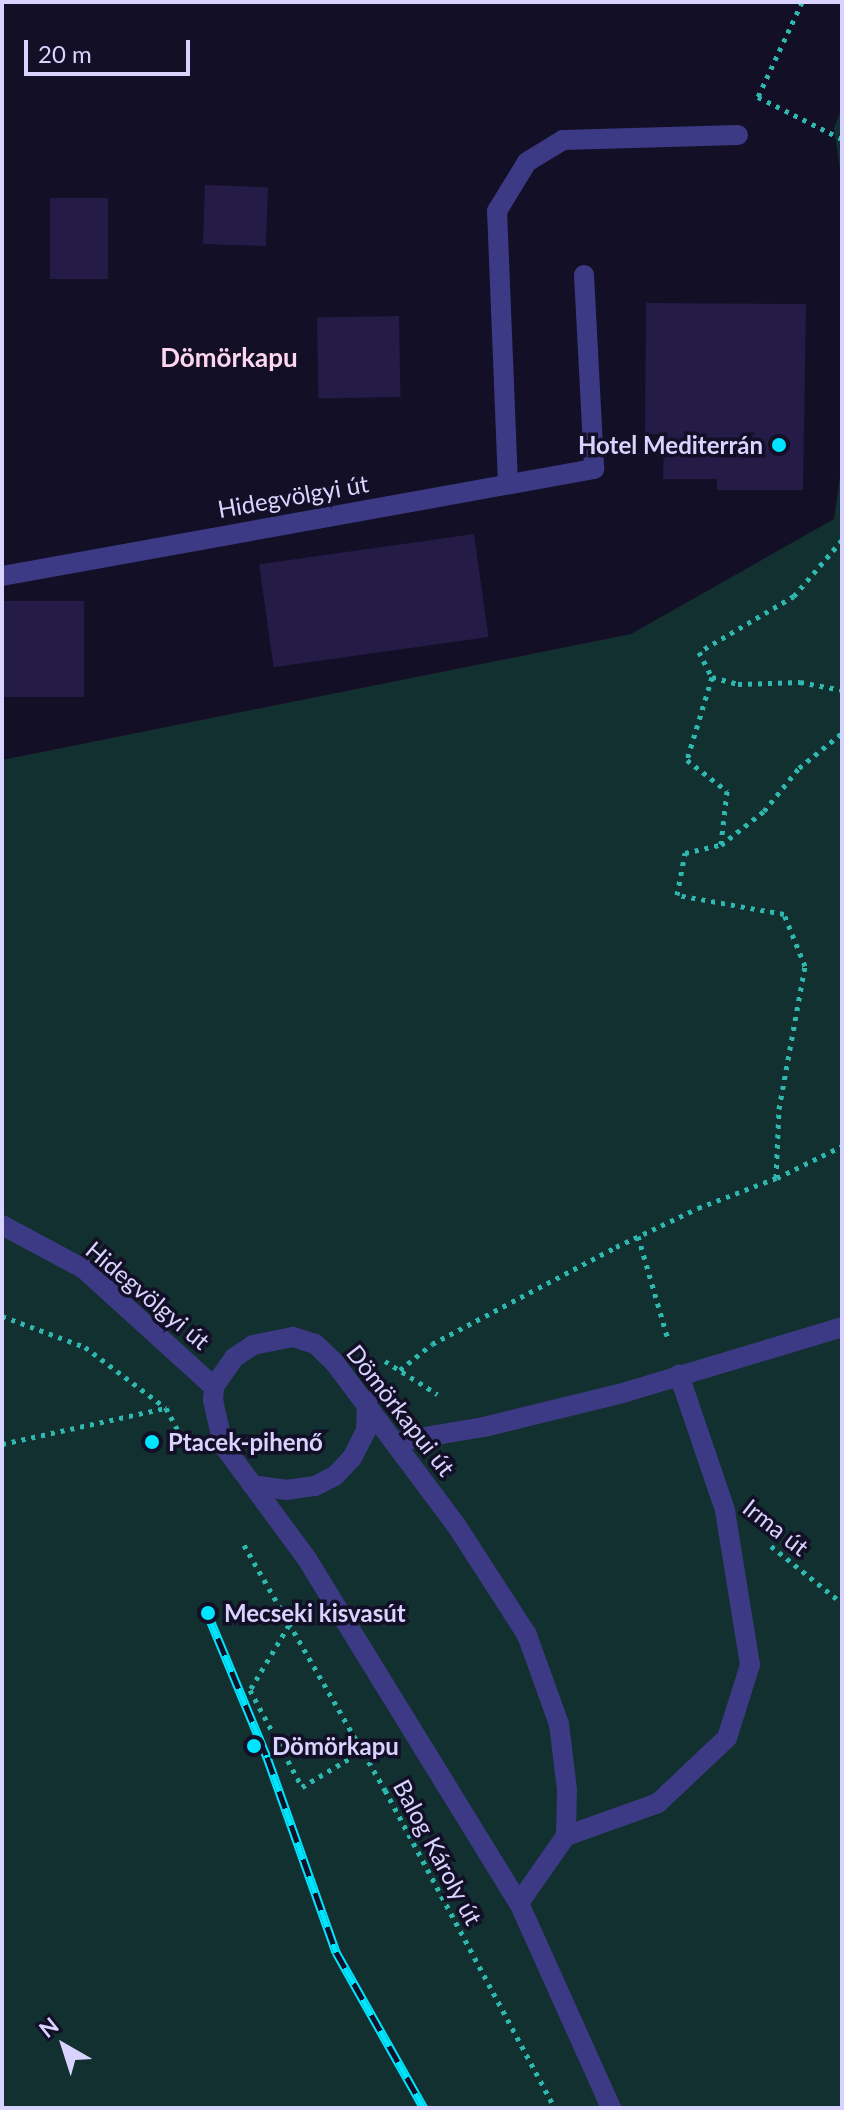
<!DOCTYPE html>
<meta charset="utf-8">
<style>
body{margin:0}
#map{position:relative;width:844px;height:2110px;overflow:hidden;background:#130f26;font-family:Lato,sans-serif}
div>[style]{position:absolute}
.green>*{inset:0;background:#12302f}
.building>*{inset:0;background:#241b47;transform-origin:0 0}
.path>*{height:5px;margin-top:-2.5px;transform-origin:0;background:repeating-linear-gradient(90deg,#2fb8b0 0 4px,transparent 0 10px)}
.lane>*{height:20px;margin:-10px;padding:0 10px;transform-origin:10px;border-radius:10px;background:#3d3a85}
.street>*{height:20px;margin:-10px;padding:0 10px;transform-origin:10px;border-radius:10px;background:#3d3a85}
.rail>*{height:9px;margin-top:-4.5px;transform-origin:0;background:repeating-linear-gradient(90deg,#130f26 0 18px,#00e5ff 0 36px);box-sizing:border-box;border-block:2px solid #00e5ff}
.dots>*{width:22px;height:22px;translate:-50% -50%;box-sizing:border-box;border:4px solid #130f26;border-radius:50%}
span{translate:-50% -50%;white-space:nowrap;text-align:center;line-height:1.15;-webkit-text-stroke:7px #130f26;paint-order:stroke}
.poi-label{font-size:24px;color:#d9d4ff;font-weight:700}
.right{translate:-100% -50%;text-align:right}
.left{translate:0 -50%;text-align:left}
.street-label{font-size:24px;color:#d9d4ff}
.neighbourhood-label{font-size:26px;color:#ffd6f0;font-weight:700}
.frame{position:absolute;inset:0;border:4px solid #d9d4ff;pointer-events:none}
.north{position:absolute;left:24px;top:2006px;width:80px;height:80px;-webkit-text-stroke:6px #130f26;paint-order:stroke;rotate:321deg;font-size:22px;font-weight:700;line-height:32px;text-align:center;color:#d9d4ff}
.north::after{content:'';display:block;margin:auto;width:28px;height:36px;background:#d9d4ff;clip-path:polygon(50% 0,100% 100%,50% 72%,0 100%)}
.scale{position:absolute;left:24px;top:40px;width:166px;height:36px;box-sizing:border-box;border:4px solid #d9d4ff;border-top:0;padding-left:10px;font-size:24px;line-height:28px;white-space:nowrap;color:#d9d4ff;-webkit-text-stroke:6px #130f26;paint-order:stroke}
</style>
<div id="map">
<div class="green">
<div style="clip-path:polygon(842px 107px,842px 183px,834px 128px)"></div>
<div style="clip-path:polygon(842px 462px,842px 2108px,2px 2108px,2px 760px,631px 634px,834px 519px)"></div>
</div>
<div class="building">
<div style="left:205px;top:185px;width:63px;height:59px;rotate:2deg"></div>
<div style="left:50px;top:198px;width:58px;height:81px"></div>
<div style="clip-path:polygon(646px 303px,806px 304px,803px 490px,717px 490px,717px 479px,663px 479px,664px 434px,645px 434px)"></div>
<div style="left:399px;top:316px;width:81px;height:82px;rotate:89deg"></div>
<div style="left:474px;top:534px;width:104px;height:217px;rotate:82deg"></div>
<div style="left:84px;top:601px;width:96px;height:82px;rotate:90deg"></div>
</div>
<div class="path">
<div style="left:802px;top:2px;width:105px;rotate:114.9deg"></div>
<div style="left:758px;top:97px;width:94px;rotate:26.6deg"></div>
<div style="left:842px;top:540px;width:74px;rotate:130.6deg"></div>
<div style="left:794px;top:596px;width:110px;rotate:149.5deg"></div>
<div style="left:699px;top:652px;width:28px;rotate:63deg"></div>
<div style="left:712px;top:677px;width:27px;rotate:15deg"></div>
<div style="left:738px;top:684px;width:62px;rotate:-1.8deg"></div>
<div style="left:800px;top:682px;width:43px;rotate:10.8deg"></div>
<div style="left:712px;top:677px;width:87px;rotate:106.8deg"></div>
<div style="left:687px;top:760px;width:51px;rotate:37.8deg"></div>
<div style="left:727px;top:791px;width:53px;rotate:96.5deg"></div>
<div style="left:777px;top:1178px;width:72px;rotate:-26.2deg"></div>
<div style="left:638px;top:1236px;width:107px;rotate:73.8deg"></div>
<div style="left:2px;top:1316px;width:89px;rotate:20.5deg"></div>
<div style="left:85px;top:1347px;width:101px;rotate:37deg"></div>
<div style="left:166px;top:1408px;width:24px;rotate:62deg"></div>
<div style="left:385px;top:1361px;width:62px;rotate:32.4deg"></div>
<div style="left:400px;top:1370px;width:41px;rotate:-39.1deg"></div>
<div style="left:432px;top:1344px;width:208px;rotate:-27.8deg"></div>
<div style="left:616px;top:1247px;width:91px;rotate:-25.4deg"></div>
<div style="left:698px;top:1208px;width:84px;rotate:-21deg"></div>
<div style="left:776px;top:1178px;width:69px;rotate:-87.5deg"></div>
<div style="left:779px;top:1109px;width:145px;rotate:-79.7deg"></div>
<div style="left:805px;top:966px;width:56px;rotate:-112deg"></div>
<div style="left:784px;top:914px;width:109px;rotate:-169.9deg"></div>
<div style="left:677px;top:895px;width:43px;rotate:-79.2deg"></div>
<div style="left:685px;top:853px;width:37px;rotate:-13deg"></div>
<div style="left:721px;top:845px;width:55px;rotate:-38.3deg"></div>
<div style="left:764px;top:811px;width:55px;rotate:-50.9deg"></div>
<div style="left:799px;top:768px;width:55px;rotate:-39.1deg"></div>
<div style="left:2px;top:1444px;width:168px;rotate:-12.4deg"></div>
<div style="left:244px;top:1545px;width:283px;rotate:60.1deg"></div>
<div style="left:385px;top:1790px;width:361px;rotate:61.9deg"></div>
<div style="left:771px;top:1546px;width:91px;rotate:38.8deg"></div>
<div style="left:289px;top:1625px;width:76px;rotate:121deg"></div>
<div style="left:250px;top:1690px;width:110px;rotate:61.8deg"></div>
<div style="left:302px;top:1787px;width:70px;rotate:-31deg"></div>
</div>
<div class="lane">
<div style="left:584px;top:275px;width:194px;rotate:87deg"></div>
<div style="left:508px;top:484px;width:273px;rotate:-92.3deg"></div>
<div style="left:497px;top:211px;width:57px;rotate:-58.5deg"></div>
<div style="left:527px;top:162px;width:42px;rotate:-31.4deg"></div>
<div style="left:563px;top:140px;width:175px;rotate:-1.6deg"></div>
<div style="left:395px;top:1442px;width:90px;rotate:-9.6deg"></div>
<div style="left:484px;top:1427px;width:146px;rotate:-13.8deg"></div>
<div style="left:626px;top:1392px;width:226px;rotate:-16.7deg"></div>
<div style="left:566px;top:1836px;width:98px;rotate:-19.7deg"></div>
<div style="left:658px;top:1803px;width:95px;rotate:-43.3deg"></div>
<div style="left:727px;top:1738px;width:77px;rotate:-72.5deg"></div>
<div style="left:750px;top:1665px;width:157px;rotate:-99.2deg"></div>
<div style="left:725px;top:1510px;width:143px;rotate:-108.8deg"></div>
</div>
<div class="street">
<div style="left:2px;top:576px;width:602px;rotate:-10.25deg"></div>
<div style="left:2px;top:1225px;width:93px;rotate:28.2deg"></div>
<div style="left:84px;top:1269px;width:176px;rotate:42.2deg"></div>
<div style="left:252px;top:1485px;width:34px;rotate:8deg"></div>
<div style="left:286px;top:1490px;width:29px;rotate:-8deg"></div>
<div style="left:315px;top:1486px;width:22px;rotate:-27deg"></div>
<div style="left:335px;top:1476px;width:25px;rotate:-47deg"></div>
<div style="left:352px;top:1458px;width:30px;rotate:-63deg"></div>
<div style="left:366px;top:1431px;width:30px;rotate:-88deg"></div>
<div style="left:519px;top:1903px;width:82px;rotate:-55deg"></div>
<div style="left:566px;top:1836px;width:46px;rotate:-88.8deg"></div>
<div style="left:567px;top:1790px;width:66px;rotate:-96.9deg"></div>
<div style="left:559px;top:1724px;width:95px;rotate:-109.8deg"></div>
<div style="left:527px;top:1635px;width:131px;rotate:-122.8deg"></div>
<div style="left:456px;top:1525px;width:202px;rotate:-126.8deg"></div>
<div style="left:335px;top:1363px;width:28px;rotate:-136deg"></div>
<div style="left:315px;top:1344px;width:23px;rotate:-162deg"></div>
<div style="left:293px;top:1337px;width:41px;rotate:168.7deg"></div>
<div style="left:253px;top:1345px;width:23px;rotate:146deg"></div>
<div style="left:234px;top:1358px;width:35px;rotate:125deg"></div>
<div style="left:214px;top:1387px;width:13px;rotate:94deg"></div>
<div style="left:213px;top:1400px;width:46px;rotate:77.5deg"></div>
<div style="left:223px;top:1445px;width:142px;rotate:53.6deg"></div>
<div style="left:307px;top:1559px;width:404px;rotate:58.4deg"></div>
<div style="left:519px;top:1903px;width:225px;rotate:65.8deg"></div>
</div>
<div class="rail">
<div style="left:204px;top:1605px;width:165px;rotate:67.5deg"></div>
<div style="left:267px;top:1757px;width:207px;rotate:70.5deg"></div>
<div style="left:336px;top:1952px;width:179px;rotate:60.6deg"></div>
</div>
<div class="dots">
<div style="left:779px;top:445px;background:#00e5ff"></div>
<div style="left:152px;top:1442px;background:#00e5ff"></div>
<div style="left:208px;top:1613px;background:#00e5ff"></div>
<div style="left:254px;top:1746px;background:#00e5ff"></div>
</div>
<div class="poi-label">
<span class="right" style="left:763px;top:445px">Hotel Mediterrán</span>
<span class="left" style="left:168px;top:1442px">Ptacek-pihenő</span>
<span class="left" style="left:224px;top:1613px">Mecseki kisvasút</span>
<span class="left" style="left:272px;top:1746px">Dömörkapu</span>
</div>
<div class="street-label">
<span style="left:293px;top:496px;rotate:-10deg">Hidegvölgyi út</span>
<span style="left:148px;top:1295px;rotate:40deg">Hidegvölgyi út</span>
<span style="left:401px;top:1410px;rotate:52deg">Dömörkapui út</span>
<span style="left:776px;top:1527px;rotate:38deg">Irma út</span>
<span style="left:438px;top:1852px;rotate:62deg">Balog Károly út</span>
</div>
<div class="neighbourhood-label">
<span style="left:229px;top:358px">Dömörkapu</span>
</div>
<div class="frame"></div>
<div class="north">N</div>
<div class="scale">20 m</div>
</div>
